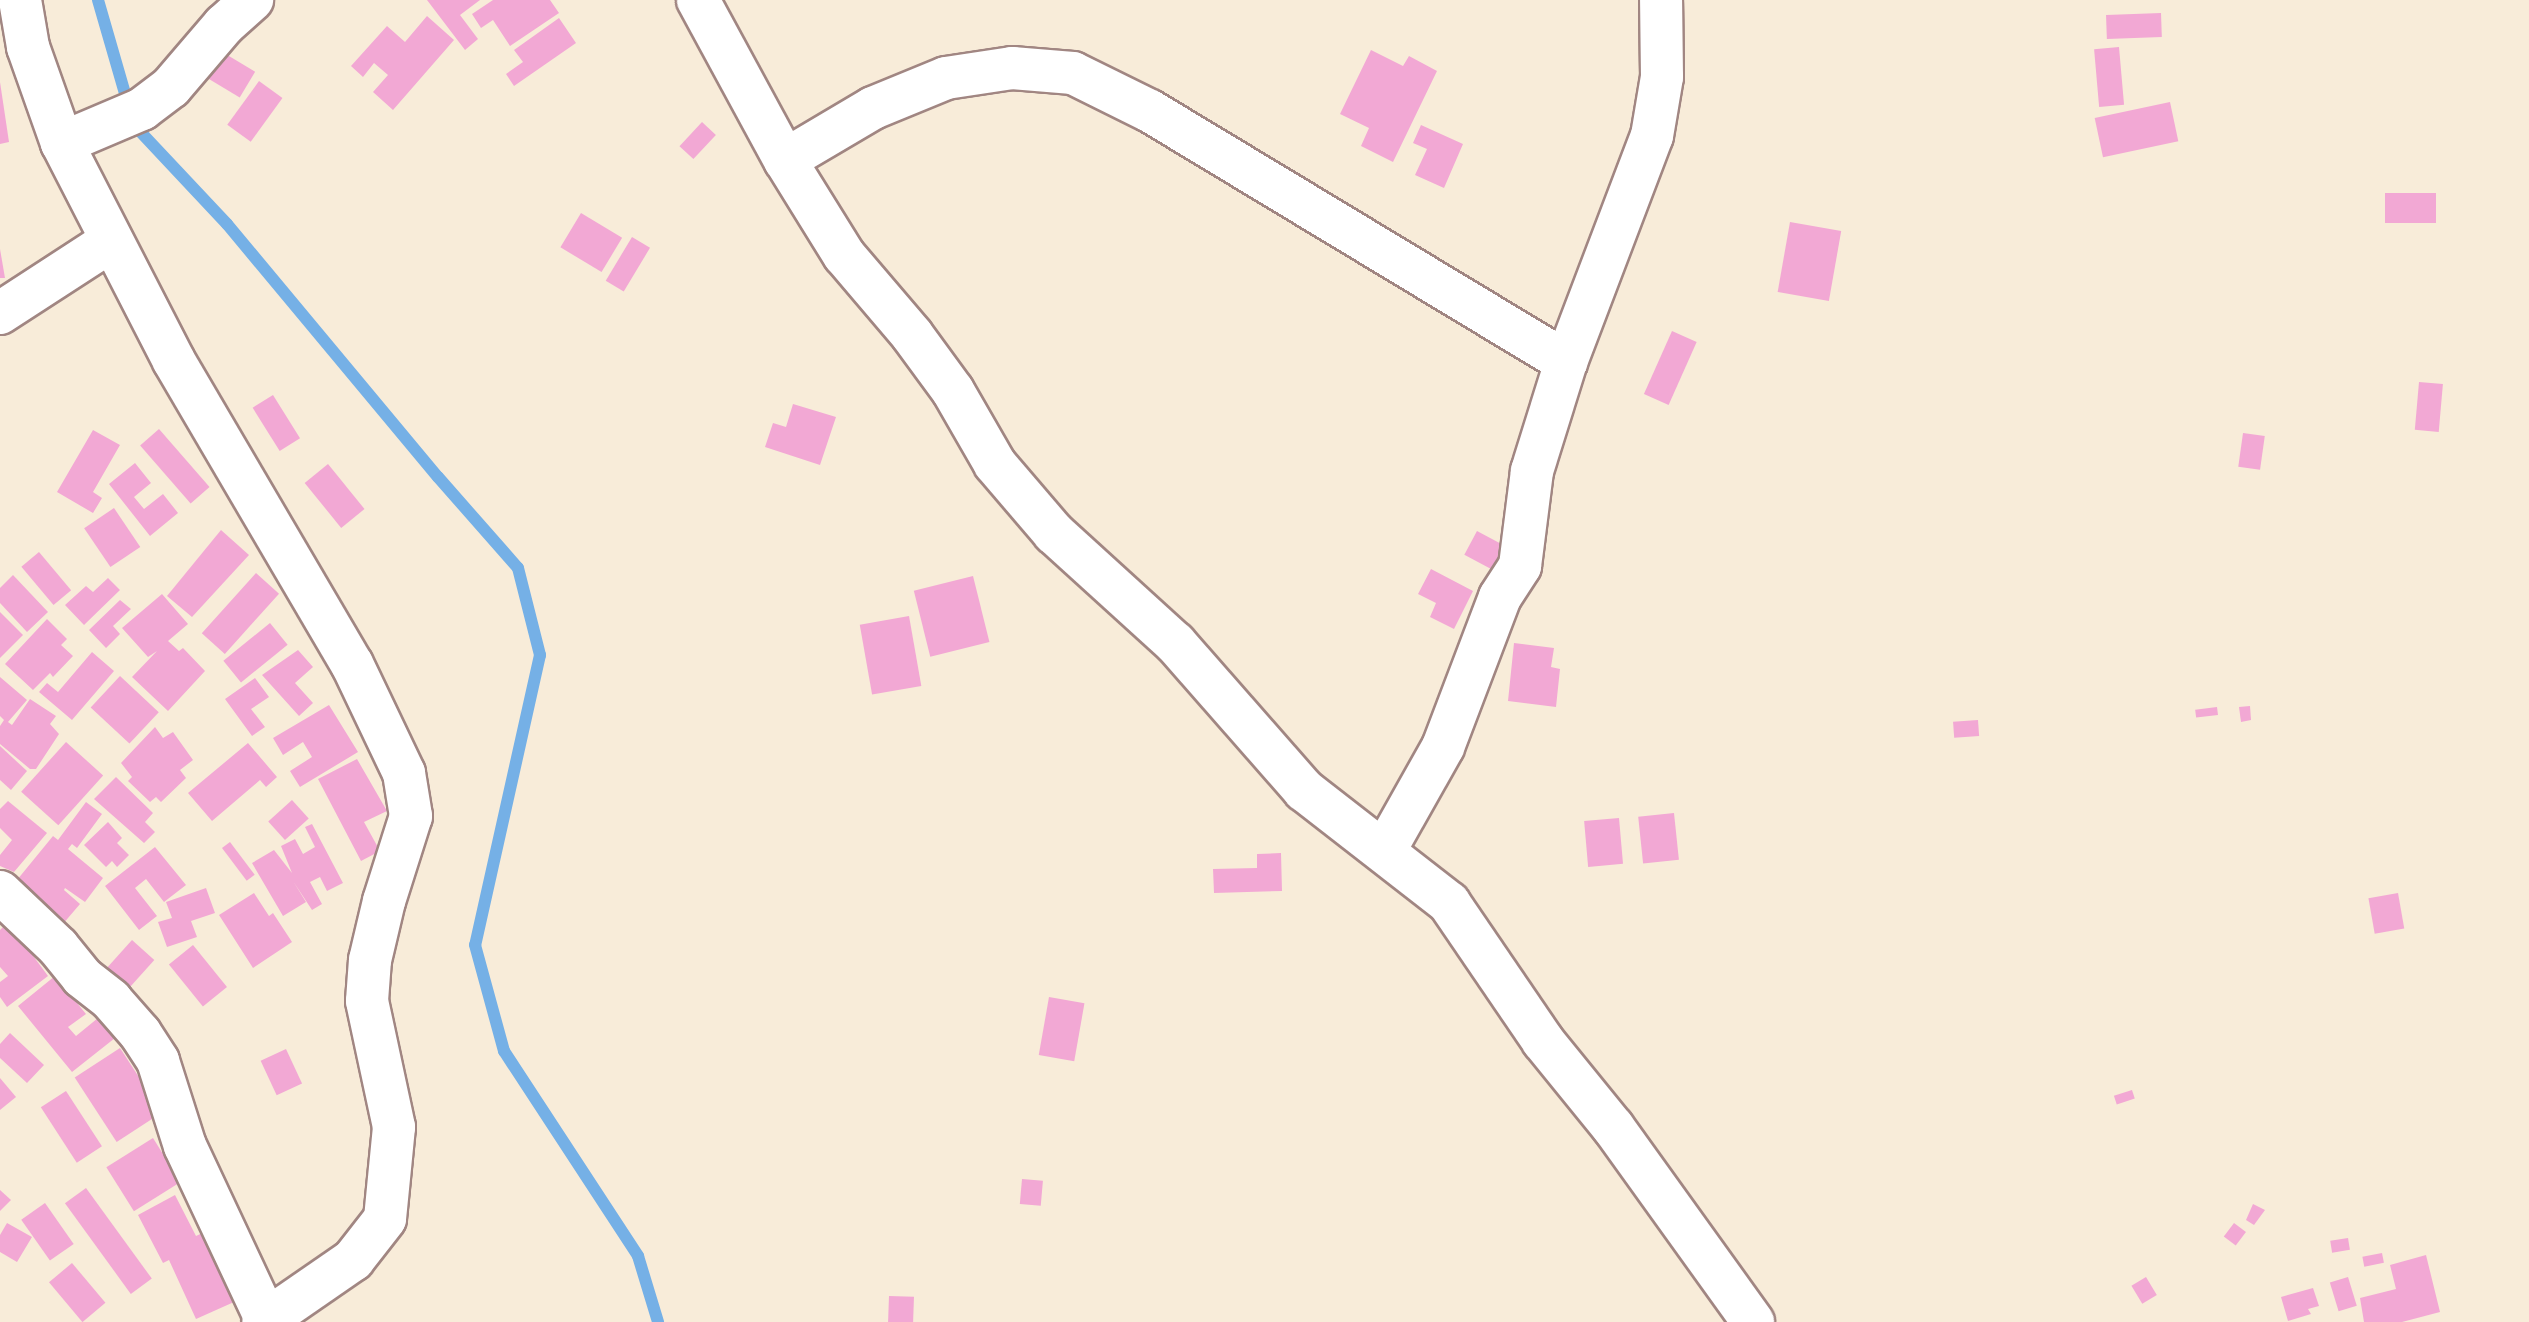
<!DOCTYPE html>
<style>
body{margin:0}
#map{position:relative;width:2529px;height:1322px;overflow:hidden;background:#f8ecd9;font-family:"Architects Daughter",sans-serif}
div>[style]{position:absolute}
.stream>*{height:12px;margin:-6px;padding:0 6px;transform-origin:6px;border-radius:6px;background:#75b0e6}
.building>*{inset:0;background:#f2a8d4;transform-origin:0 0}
.roads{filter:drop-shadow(2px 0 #a18682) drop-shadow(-2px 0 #a18682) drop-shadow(0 2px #a18682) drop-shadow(0 -2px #a18682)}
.minor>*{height:42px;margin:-21px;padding:0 21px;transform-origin:21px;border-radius:21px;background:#fff}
span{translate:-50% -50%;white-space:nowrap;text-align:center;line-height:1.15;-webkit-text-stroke:6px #fdfcf7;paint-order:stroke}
</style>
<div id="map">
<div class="stream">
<div style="left:98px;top:0;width:130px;rotate:73.9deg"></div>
<div style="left:134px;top:125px;width:136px;rotate:46.8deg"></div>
<div style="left:227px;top:224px;width:329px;rotate:50.2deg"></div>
<div style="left:438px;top:477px;width:121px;rotate:48.7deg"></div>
<div style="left:518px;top:568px;width:90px;rotate:75.8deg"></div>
<div style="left:540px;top:655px;width:297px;rotate:102.6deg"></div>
<div style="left:475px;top:945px;width:110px;rotate:74.7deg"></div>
<div style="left:504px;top:1051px;width:245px;rotate:56.8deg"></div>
<div style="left:638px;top:1256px;width:69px;rotate:73.1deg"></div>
</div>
<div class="building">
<div style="clip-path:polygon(427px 0,480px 0,460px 15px,478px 39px,465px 50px)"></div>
<div style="clip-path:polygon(493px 0,550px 0,559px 13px,510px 46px,493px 20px,481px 28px,472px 14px)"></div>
<div style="left:2161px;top:13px;width:24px;height:55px;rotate:88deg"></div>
<div style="clip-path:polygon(427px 16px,454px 40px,393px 110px,373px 92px,388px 75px,374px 63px,363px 77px,351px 66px,387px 26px,405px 42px)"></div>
<div style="clip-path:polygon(559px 18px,576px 43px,514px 86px,506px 74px,523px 62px,514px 50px)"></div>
<div style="left:214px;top:47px;width:48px;height:30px;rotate:31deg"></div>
<div style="left:2119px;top:47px;width:58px;height:25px;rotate:85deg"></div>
<div style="clip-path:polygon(1371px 50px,1403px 66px,1409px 56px,1437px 71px,1393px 162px,1361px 146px,1369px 128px,1340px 114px)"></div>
<div style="left:259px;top:81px;width:29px;height:54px;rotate:36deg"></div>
<div style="clip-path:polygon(0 82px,9px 142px,0 144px)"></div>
<div style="left:2170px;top:102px;width:40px;height:77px;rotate:78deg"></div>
<div style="left:702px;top:122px;width:19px;height:33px;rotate:43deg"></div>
<div style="clip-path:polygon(1421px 125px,1463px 144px,1444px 188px,1415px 175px,1427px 149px,1413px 143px)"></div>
<div style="left:2385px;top:193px;width:51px;height:30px"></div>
<div style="left:581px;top:213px;width:48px;height:40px;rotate:31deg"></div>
<div style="left:1790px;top:222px;width:52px;height:71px;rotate:10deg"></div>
<div style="left:632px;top:237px;width:21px;height:51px;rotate:31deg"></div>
<div style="clip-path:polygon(0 249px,5px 278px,0 278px)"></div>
<div style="left:1672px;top:331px;width:27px;height:69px;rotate:24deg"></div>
<div style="left:2419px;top:382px;width:24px;height:48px;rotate:5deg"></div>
<div style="left:273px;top:395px;width:51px;height:24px;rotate:58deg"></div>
<div style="clip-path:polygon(793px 404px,836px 417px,820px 465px,765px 447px,773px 423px,786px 427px)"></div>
<div style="left:159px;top:429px;width:77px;height:25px;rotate:49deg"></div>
<div style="clip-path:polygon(93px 430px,120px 445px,93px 492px,102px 498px,93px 513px,57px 492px)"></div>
<div style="left:2243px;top:433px;width:22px;height:34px;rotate:8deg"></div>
<div style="clip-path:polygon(135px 463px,151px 483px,134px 497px,144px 509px,163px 494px,178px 513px,150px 536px,109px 484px)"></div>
<div style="left:328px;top:464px;width:58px;height:30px;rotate:51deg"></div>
<div style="left:114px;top:508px;width:47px;height:36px;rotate:56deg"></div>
<div style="clip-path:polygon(221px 530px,249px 555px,192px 617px,167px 596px)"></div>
<div style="left:1477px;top:531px;width:34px;height:27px;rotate:28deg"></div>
<div style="left:39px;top:552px;width:50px;height:23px;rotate:50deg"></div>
<div style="clip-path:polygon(1431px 569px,1473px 591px,1454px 629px,1430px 617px,1436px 603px,1418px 594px)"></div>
<div style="left:256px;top:573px;width:31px;height:81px;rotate:42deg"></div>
<div style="clip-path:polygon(13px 575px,48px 612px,27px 632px,0 603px,0 588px)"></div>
<div style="left:973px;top:576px;width:68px;height:61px;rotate:76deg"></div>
<div style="clip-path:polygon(108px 578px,120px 590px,84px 625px,65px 605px,86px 586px,93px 592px)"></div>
<div style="clip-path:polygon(162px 594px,188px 624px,168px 641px,179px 651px,183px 648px,205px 671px,168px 711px,132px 677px,157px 651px,148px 657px,122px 628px)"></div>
<div style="clip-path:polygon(120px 600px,131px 609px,113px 626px,120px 634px,106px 648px,89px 630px)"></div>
<div style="clip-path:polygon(0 612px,23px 635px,0 658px)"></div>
<div style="left:909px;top:616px;width:71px;height:50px;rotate:80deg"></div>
<div style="clip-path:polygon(47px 619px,67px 639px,61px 645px,73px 656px,53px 677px,50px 673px,33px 690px,5px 664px)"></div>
<div style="left:270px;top:623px;width:28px;height:60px;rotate:51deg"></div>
<div style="clip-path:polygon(1514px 643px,1554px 648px,1551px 667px,1560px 669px,1556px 707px,1508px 701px)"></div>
<div style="clip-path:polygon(298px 650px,313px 667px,295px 683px,313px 703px,299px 716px,262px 675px)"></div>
<div style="clip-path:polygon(92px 652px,114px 671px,72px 720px,39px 692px,47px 683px,58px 692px)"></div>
<div style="left:120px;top:676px;width:53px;height:43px;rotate:43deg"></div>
<div style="clip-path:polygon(0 677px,27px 700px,8px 722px,12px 725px,30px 699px,56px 716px,50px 724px,59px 734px,36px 769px,30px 769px,0 744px,0 726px,4px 720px,0 716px)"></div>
<div style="clip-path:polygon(255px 678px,269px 697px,251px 709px,265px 727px,252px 736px,225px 699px)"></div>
<div style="clip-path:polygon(329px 705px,358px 752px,300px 787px,290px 771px,312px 757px,303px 742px,283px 755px,273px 738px)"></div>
<div style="clip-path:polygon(2250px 706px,2251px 720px,2241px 722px,2239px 707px)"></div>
<div style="left:2217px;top:707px;width:8px;height:22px;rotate:83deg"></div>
<div style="left:1978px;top:720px;width:16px;height:25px;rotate:86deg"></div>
<div style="clip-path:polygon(155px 727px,163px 738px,173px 732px,193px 760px,180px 770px,186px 778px,161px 802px,156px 797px,150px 802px,128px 781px,132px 777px,121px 763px)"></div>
<div style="left:66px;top:742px;width:50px;height:67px;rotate:42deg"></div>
<div style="clip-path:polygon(248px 743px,277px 777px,266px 787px,260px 780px,212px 821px,188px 793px)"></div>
<div style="clip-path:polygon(0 746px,27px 771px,11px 790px,0 780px)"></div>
<div style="clip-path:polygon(357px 759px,387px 811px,364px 822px,380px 851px,361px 861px,318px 779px)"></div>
<div style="clip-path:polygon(116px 777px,153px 813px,145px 822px,155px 832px,144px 843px,94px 799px)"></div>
<div style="left:292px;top:800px;width:25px;height:32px;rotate:48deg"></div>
<div style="clip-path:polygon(8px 801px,47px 833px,14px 872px,0 866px,0 855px,12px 840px,0 828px,0 809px)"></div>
<div style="clip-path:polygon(86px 802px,102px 814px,77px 848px,72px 844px,68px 849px,103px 878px,85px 902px,65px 888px,64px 890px,80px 904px,56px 932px,8px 891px,53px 836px,58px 840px)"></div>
<div style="left:1674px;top:813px;width:47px;height:36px;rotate:84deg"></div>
<div style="left:1619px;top:818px;width:46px;height:35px;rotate:85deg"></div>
<div style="clip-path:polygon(108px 822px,122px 838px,117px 843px,129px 855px,117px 867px,112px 861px,106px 867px,84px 845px)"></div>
<div style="clip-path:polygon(312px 824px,343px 883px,327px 891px,320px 877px,310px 882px,322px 904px,312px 910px,293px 881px,306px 902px,283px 916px,252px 863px,274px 850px,292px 873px,281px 846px,295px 839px,303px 854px,315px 847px,305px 827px)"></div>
<div style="left:230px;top:842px;width:41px;height:10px;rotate:53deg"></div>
<div style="clip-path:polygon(155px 847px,186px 885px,164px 902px,146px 879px,135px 888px,157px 916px,139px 930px,105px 886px)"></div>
<div style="clip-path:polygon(1281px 853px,1282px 891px,1214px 893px,1213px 869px,1257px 868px,1257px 854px)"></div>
<div style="clip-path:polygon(206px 888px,215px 913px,191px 921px,197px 937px,167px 947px,158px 922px,172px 918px,166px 902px)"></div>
<div style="clip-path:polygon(254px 893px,269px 916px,273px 913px,292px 942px,253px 968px,219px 915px)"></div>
<div style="left:2398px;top:893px;width:36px;height:30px;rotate:80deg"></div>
<div style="clip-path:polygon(5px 925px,12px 932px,14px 930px,48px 976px,7px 1007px,0 997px,0 982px,8px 976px,0 967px,0 930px)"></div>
<div style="left:132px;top:940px;width:30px;height:47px;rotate:42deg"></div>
<div style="left:193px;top:945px;width:54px;height:31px;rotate:51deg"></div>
<div style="clip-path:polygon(55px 976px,86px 1014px,68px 1027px,76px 1036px,98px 1018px,115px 1038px,72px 1072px,18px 1006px)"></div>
<div style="left:1049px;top:997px;width:36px;height:59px;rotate:10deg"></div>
<div style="clip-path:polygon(10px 1033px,44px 1065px,27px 1083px,0 1058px,0 1044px)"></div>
<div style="left:120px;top:1048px;width:77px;height:54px;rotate:57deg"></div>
<div style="left:286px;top:1049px;width:38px;height:28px;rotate:65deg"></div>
<div style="clip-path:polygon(0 1078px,16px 1097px,0 1110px)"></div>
<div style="left:2132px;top:1090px;width:9px;height:19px;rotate:72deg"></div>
<div style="left:66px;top:1091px;width:66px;height:30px;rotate:57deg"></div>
<div style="left:153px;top:1138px;width:52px;height:55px;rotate:58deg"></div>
<div style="left:1022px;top:1179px;width:21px;height:25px;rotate:5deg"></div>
<div style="left:86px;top:1188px;width:112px;height:26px;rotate:54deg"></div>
<div style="clip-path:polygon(0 1190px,11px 1200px,0 1211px)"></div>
<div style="clip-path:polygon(175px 1195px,196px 1236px,211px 1229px,243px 1298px,196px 1319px,169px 1260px,163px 1263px,138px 1215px)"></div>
<div style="left:45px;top:1203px;width:50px;height:29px;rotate:55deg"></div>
<div style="clip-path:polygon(2253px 1204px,2265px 1210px,2254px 1225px,2246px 1220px)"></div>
<div style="clip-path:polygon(7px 1223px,32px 1237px,17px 1262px,0 1252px,0 1235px)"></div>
<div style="left:2234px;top:1223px;width:15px;height:17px;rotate:37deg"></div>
<div style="left:2348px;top:1238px;width:12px;height:18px;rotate:81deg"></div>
<div style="left:2382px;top:1253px;width:10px;height:20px;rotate:79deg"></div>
<div style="clip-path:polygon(2426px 1255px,2440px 1312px,2402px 1322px,2364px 1322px,2360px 1298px,2396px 1289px,2390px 1265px)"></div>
<div style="left:72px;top:1263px;width:52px;height:30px;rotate:50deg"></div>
<div style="left:2146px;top:1277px;width:21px;height:17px;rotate:59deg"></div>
<div style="left:2348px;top:1277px;width:30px;height:19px;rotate:73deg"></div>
<div style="clip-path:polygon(2313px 1288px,2319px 1306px,2308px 1309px,2311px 1314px,2288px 1321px,2281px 1297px)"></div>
<div style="left:889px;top:1296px;width:25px;height:26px;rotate:2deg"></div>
</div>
<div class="roads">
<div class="minor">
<div style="left:20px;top:0;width:48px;rotate:80.3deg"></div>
<div style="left:28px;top:47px;width:102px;rotate:70.5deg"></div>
<div style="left:62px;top:143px;width:245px;rotate:62.8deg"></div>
<div style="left:174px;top:361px;width:351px;rotate:59.6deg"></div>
<div style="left:352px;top:664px;width:121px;rotate:64.5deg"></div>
<div style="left:404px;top:773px;width:44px;rotate:80.8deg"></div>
<div style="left:411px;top:816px;width:89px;rotate:107.6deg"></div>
<div style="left:384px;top:901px;width:61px;rotate:103.3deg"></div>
<div style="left:370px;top:960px;width:41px;rotate:94.2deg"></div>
<div style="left:367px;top:1001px;width:129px;rotate:77.9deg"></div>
<div style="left:394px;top:1127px;width:92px;rotate:95.6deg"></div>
<div style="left:385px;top:1219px;width:52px;rotate:128deg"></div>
<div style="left:353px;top:1260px;width:109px;rotate:145.4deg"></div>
<div style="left:698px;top:0;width:182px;rotate:61.5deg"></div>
<div style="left:785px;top:160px;width:112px;rotate:58.2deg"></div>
<div style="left:844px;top:255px;width:105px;rotate:49.6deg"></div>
<div style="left:912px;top:335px;width:69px;rotate:53.8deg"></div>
<div style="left:953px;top:391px;width:84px;rotate:60.1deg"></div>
<div style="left:995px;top:464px;width:91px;rotate:49.5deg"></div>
<div style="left:1054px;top:533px;width:164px;rotate:42.3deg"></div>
<div style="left:1175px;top:643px;width:196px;rotate:48.7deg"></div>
<div style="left:1304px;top:790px;width:184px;rotate:37.9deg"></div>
<div style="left:1449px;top:903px;width:167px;rotate:55.7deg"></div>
<div style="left:1543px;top:1041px;width:111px;rotate:50.9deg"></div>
<div style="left:1613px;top:1127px;width:240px;rotate:54.3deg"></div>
<div style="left:62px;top:143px;width:87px;rotate:-23deg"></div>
<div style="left:142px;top:109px;width:36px;rotate:-37deg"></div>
<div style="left:171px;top:87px;width:82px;rotate:-49.5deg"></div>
<div style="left:224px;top:25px;width:38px;rotate:-42deg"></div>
<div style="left:785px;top:160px;width:102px;rotate:-30.6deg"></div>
<div style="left:873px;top:108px;width:79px;rotate:-22.3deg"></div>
<div style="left:946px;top:78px;width:67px;rotate:-8.6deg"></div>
<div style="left:1012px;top:68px;width:61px;rotate:4.7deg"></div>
<div style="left:1073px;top:73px;width:86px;rotate:26.3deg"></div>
<div style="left:1150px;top:111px;width:486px;rotate:31.1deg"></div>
<div style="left:0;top:313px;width:132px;rotate:-33deg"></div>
<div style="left:1385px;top:850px;width:118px;rotate:-60.6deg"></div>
<div style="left:1443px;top:747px;width:160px;rotate:-69.2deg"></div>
<div style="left:1500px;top:597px;width:37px;rotate:-57deg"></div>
<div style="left:1520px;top:566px;width:96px;rotate:-82.8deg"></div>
<div style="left:1532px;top:471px;width:114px;rotate:-72.7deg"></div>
<div style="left:1566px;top:362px;width:242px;rotate:-69.2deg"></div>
<div style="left:1652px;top:136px;width:60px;rotate:-80.4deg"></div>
<div style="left:1662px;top:77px;width:77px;rotate:-90.7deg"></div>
<div style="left:0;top:892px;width:80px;rotate:43.5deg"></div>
<div style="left:58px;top:947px;width:38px;rotate:51deg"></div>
<div style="left:82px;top:977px;width:37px;rotate:38deg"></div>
<div style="left:111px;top:1000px;width:44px;rotate:48.7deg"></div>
<div style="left:140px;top:1033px;width:33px;rotate:57deg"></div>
<div style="left:158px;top:1061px;width:89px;rotate:72.4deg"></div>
<div style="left:185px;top:1146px;width:191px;rotate:64.9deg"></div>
</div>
</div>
</div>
